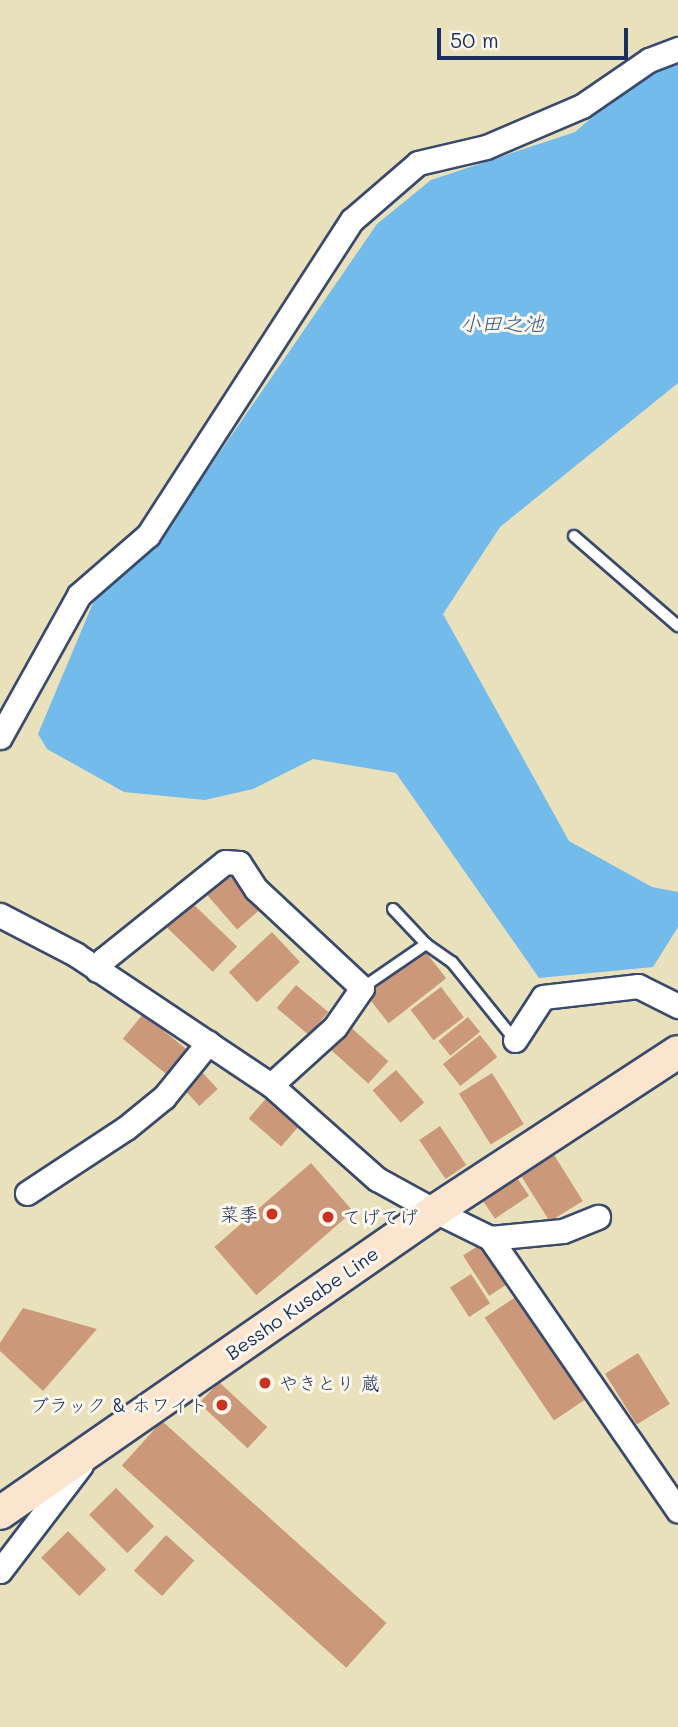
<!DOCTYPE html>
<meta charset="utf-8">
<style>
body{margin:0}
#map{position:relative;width:678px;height:1727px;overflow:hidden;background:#e9e0bc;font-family:Mali,"Klee One",sans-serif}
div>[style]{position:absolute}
.water>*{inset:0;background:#72bbea}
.building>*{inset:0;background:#cb987a;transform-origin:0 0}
.roads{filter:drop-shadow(2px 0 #3a4a6c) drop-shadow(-2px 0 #3a4a6c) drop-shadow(0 2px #3a4a6c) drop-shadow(0 -2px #3a4a6c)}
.service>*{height:10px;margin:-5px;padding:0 5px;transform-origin:5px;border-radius:5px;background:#fff}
.minor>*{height:23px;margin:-11.5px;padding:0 11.5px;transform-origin:11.5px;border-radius:11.5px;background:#fff}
.secondary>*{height:32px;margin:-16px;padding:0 16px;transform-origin:16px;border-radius:16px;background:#fbe5cf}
.dots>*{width:19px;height:19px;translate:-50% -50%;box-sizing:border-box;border:4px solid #fbf7ec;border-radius:50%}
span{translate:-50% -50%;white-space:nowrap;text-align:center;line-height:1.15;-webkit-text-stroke:6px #fbf7ec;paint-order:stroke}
.poi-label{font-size:19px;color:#1b2f5e}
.right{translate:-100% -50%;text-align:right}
.left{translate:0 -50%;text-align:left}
.street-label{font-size:19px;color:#1b2f5e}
.water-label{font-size:21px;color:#355988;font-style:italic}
.scale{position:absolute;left:437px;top:28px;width:191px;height:32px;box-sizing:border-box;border:4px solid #1b2f5e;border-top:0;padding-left:9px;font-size:21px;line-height:24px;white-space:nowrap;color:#1b2f5e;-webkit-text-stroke:5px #fbf7ec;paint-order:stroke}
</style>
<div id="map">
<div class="water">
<div style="clip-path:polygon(678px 63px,678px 383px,500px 527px,443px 614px,569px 841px,652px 887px,678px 892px,678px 927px,653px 967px,539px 978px,396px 773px,313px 759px,253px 789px,205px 800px,124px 792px,47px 749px,38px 734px,93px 603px,178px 513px,377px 224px,431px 180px,575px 132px,632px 83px)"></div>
</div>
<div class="building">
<div style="left:227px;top:872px;width:50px;height:30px;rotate:49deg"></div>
<div style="left:191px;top:902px;width:64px;height:35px;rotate:44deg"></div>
<div style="left:272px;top:932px;width:41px;height:59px;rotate:47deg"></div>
<div style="left:424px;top:950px;width:36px;height:73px;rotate:52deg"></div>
<div style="left:296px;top:985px;width:42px;height:30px;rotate:40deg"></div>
<div style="left:441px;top:987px;width:38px;height:38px;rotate:53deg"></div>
<div style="left:143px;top:1014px;width:60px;height:32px;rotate:39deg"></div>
<div style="left:468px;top:1017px;width:19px;height:38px;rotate:51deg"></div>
<div style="left:346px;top:1023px;width:57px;height:30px;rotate:42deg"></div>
<div style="left:480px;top:1035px;width:28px;height:47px;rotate:52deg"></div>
<div style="left:200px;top:1070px;width:26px;height:25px;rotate:47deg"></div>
<div style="left:396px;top:1070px;width:43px;height:31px;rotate:49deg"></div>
<div style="left:492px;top:1073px;width:60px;height:39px;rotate:58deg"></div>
<div style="left:269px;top:1095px;width:43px;height:31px;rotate:41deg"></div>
<div style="left:440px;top:1126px;width:47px;height:25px;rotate:56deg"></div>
<div style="left:551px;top:1150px;width:60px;height:39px;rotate:58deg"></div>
<div style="left:311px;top:1163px;width:64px;height:128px;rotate:49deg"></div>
<div style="left:515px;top:1175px;width:25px;height:41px;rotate:56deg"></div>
<div style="left:484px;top:1242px;width:48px;height:25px;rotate:57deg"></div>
<div style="left:471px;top:1274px;width:35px;height:25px;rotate:57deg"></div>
<div style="left:517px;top:1296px;width:124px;height:39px;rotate:56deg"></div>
<div style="clip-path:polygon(23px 1308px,97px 1329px,43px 1391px,0 1351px,0 1343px)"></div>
<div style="left:638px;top:1353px;width:60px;height:39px;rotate:58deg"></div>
<div style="left:219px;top:1382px;width:66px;height:29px;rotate:43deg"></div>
<div style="left:162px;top:1421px;width:302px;height:60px;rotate:42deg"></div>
<div style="left:116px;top:1488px;width:54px;height:38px;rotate:45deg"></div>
<div style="left:68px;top:1531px;width:54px;height:38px;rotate:45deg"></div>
<div style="left:166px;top:1535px;width:38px;height:48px;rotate:42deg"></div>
</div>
<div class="roads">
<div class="service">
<div style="left:574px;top:536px;width:138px;rotate:40.9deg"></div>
<div style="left:393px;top:909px;width:48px;rotate:46.7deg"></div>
<div style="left:426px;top:944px;width:32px;rotate:35deg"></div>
<div style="left:452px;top:962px;width:100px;rotate:51.1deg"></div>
<div style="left:362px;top:988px;width:78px;rotate:-34.5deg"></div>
</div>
<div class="minor">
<div style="left:0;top:737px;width:162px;rotate:-60.9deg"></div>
<div style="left:79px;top:595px;width:91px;rotate:-41deg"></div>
<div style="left:148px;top:535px;width:375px;rotate:-57.1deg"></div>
<div style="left:352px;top:220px;width:87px;rotate:-40.8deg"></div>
<div style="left:418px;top:163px;width:70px;rotate:-13.2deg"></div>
<div style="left:486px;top:147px;width:104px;rotate:-23.1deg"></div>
<div style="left:582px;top:106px;width:81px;rotate:-34.5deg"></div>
<div style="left:649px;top:60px;width:31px;rotate:-21deg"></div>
<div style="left:0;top:915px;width:85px;rotate:27.5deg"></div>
<div style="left:75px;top:954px;width:236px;rotate:33.8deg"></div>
<div style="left:271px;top:1085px;width:142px;rotate:41.6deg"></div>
<div style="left:377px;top:1179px;width:66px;rotate:28.9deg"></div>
<div style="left:435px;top:1211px;width:61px;rotate:26.1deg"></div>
<div style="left:490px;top:1238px;width:73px;rotate:-5.5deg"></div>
<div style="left:563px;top:1231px;width:38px;rotate:-22deg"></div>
<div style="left:97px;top:970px;width:13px;rotate:-58deg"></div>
<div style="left:104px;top:959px;width:155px;rotate:-38.7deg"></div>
<div style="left:225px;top:862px;width:14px;rotate:4deg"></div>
<div style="left:239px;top:863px;width:31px;rotate:57deg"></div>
<div style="left:256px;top:889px;width:145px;rotate:43deg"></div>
<div style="left:362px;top:988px;width:47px;rotate:124.7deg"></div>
<div style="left:335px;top:1027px;width:86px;rotate:137.8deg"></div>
<div style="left:515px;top:1040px;width:51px;rotate:-56.9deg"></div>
<div style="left:543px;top:997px;width:96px;rotate:-6.6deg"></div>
<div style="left:638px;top:986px;width:45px;rotate:26.6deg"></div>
<div style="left:27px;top:1193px;width:118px;rotate:-33.3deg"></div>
<div style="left:126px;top:1128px;width:49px;rotate:-39.2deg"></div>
<div style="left:164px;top:1097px;width:70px;rotate:-50.8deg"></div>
<div style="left:490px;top:1238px;width:331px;rotate:55.4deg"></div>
<div style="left:0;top:1571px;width:133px;rotate:-52.6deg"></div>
</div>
<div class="secondary">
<div style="left:0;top:1513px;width:530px;rotate:-34.77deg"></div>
<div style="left:435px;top:1211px;width:290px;rotate:-33.2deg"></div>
</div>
</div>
<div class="dots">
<div style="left:272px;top:1214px;background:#c8321e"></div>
<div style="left:328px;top:1217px;background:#c8321e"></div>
<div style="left:265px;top:1383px;background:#c8321e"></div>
<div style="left:222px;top:1405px;background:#c8321e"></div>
</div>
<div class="poi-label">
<span class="right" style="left:258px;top:1214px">菜季</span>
<span class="left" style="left:342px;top:1217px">てげてげ</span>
<span class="left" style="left:279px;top:1383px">やきとり 蔵</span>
<span class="right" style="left:208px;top:1405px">ブラック &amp; ホワイト</span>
</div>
<div class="street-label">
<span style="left:302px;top:1303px;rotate:-35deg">Bessho Kusabe Line</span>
</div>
<div class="water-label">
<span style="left:502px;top:323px">小田之池</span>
</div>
<div class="scale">50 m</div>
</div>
